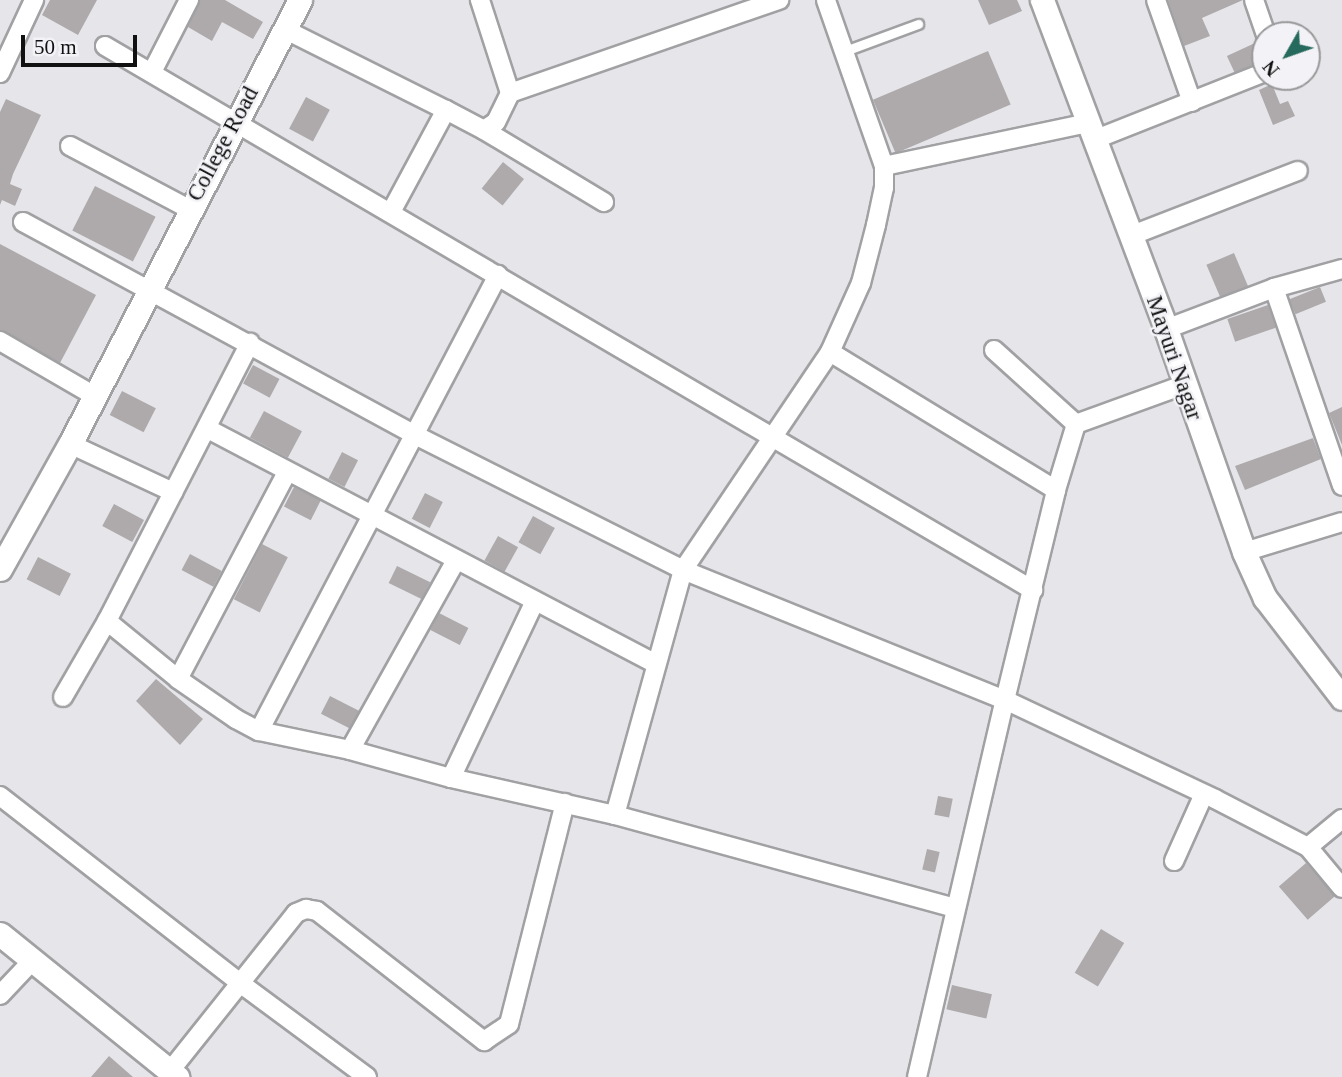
<!DOCTYPE html>
<style>
body{margin:0}
#map{position:relative;width:1342px;height:1077px;overflow:hidden;background:#e6e6ea;font-family:Georgia,serif}
div>[style]{position:absolute}
.building>*{inset:0;background:#aeaaab;transform-origin:0 0}
.roads{filter:drop-shadow(2px 0 #a1a1a4) drop-shadow(-2px 0 #a1a1a4) drop-shadow(0 2px #a1a1a4) drop-shadow(0 -2px #a1a1a4)}
.service>*{height:9px;margin:-4.5px;padding:0 4.5px;transform-origin:4.5px;border-radius:4.5px;background:#fff}
.minor>*{height:18px;margin:-9px;padding:0 9px;transform-origin:9px;border-radius:9px;background:#fff}
.tertiary>*{height:23px;margin:-11.5px;padding:0 11.5px;transform-origin:11.5px;border-radius:11.5px;background:#fff}
span{translate:-50% -50%;white-space:nowrap;text-align:center;line-height:1.15;-webkit-text-stroke:5px #f3f3f7;paint-order:stroke}
.street-label{font-size:23px;color:#111112}
.north{position:absolute;left:1251px;top:21px;width:70px;height:70px;box-sizing:border-box;background:#f3f3f7;border:2px solid #99999b;border-radius:50%;rotate:230deg;font-size:19px;font-weight:700;line-height:28px;text-align:center;color:#111112}
.north::after{content:'';display:block;margin:auto;width:24px;height:32px;background:#266a5d;clip-path:polygon(50% 0,100% 100%,50% 72%,0 100%)}
.scale{position:absolute;left:21px;top:35px;width:116px;height:32px;box-sizing:border-box;border:4px solid #111112;border-top:0;padding-left:9px;font-size:21px;line-height:24px;white-space:nowrap;color:#111112;-webkit-text-stroke:5px #f3f3f7;paint-order:stroke}
</style>
<div id="map">
<div class="building">
<div style="clip-path:polygon(50px 0,97px 0,78px 35px,42px 15px)"></div>
<div style="clip-path:polygon(200px 0,225px 0,263px 22px,253px 39px,222px 22px,212px 41px,188px 27px)"></div>
<div style="clip-path:polygon(978px 0,1017px 0,1022px 11px,989px 25px)"></div>
<div style="clip-path:polygon(1168px 0,1243px 0,1202px 18px,1210px 36px,1184px 46px)"></div>
<div style="left:1255px;top:43px;width:19px;height:31px;rotate:65deg"></div>
<div style="left:988px;top:51px;width:58px;height:125px;rotate:67deg"></div>
<div style="clip-path:polygon(1272px 84px,1280px 104px,1288px 101px,1295px 116px,1273px 125px,1259px 90px)"></div>
<div style="left:306px;top:97px;width:27px;height:36px;rotate:28deg"></div>
<div style="clip-path:polygon(6px 99px,41px 115px,13px 174px,10px 184px,22px 189px,15px 206px,2px 200px,0 205px,0 112px)"></div>
<div style="left:503px;top:162px;width:27px;height:34px;rotate:39deg"></div>
<div style="left:95px;top:186px;width:68px;height:50px;rotate:27deg"></div>
<div style="clip-path:polygon(0 244px,96px 295px,60px 363px,0 330px)"></div>
<div style="left:1234px;top:253px;width:36px;height:30px;rotate:67deg"></div>
<div style="left:1320px;top:287px;width:16px;height:33px;rotate:68deg"></div>
<div style="left:1268px;top:305px;width:24px;height:43px;rotate:71deg"></div>
<div style="left:253px;top:365px;width:30px;height:21px;rotate:28deg"></div>
<div style="left:122px;top:391px;width:38px;height:27px;rotate:27deg"></div>
<div style="clip-path:polygon(1342px 407px,1342px 445px,1329px 413px)"></div>
<div style="left:264px;top:411px;width:43px;height:30px;rotate:28deg"></div>
<div style="clip-path:polygon(1313px 438px,1321px 459px,1245px 490px,1235px 466px)"></div>
<div style="left:342px;top:452px;width:18px;height:30px;rotate:27deg"></div>
<div style="left:294px;top:487px;width:30px;height:22px;rotate:27deg"></div>
<div style="left:425px;top:493px;width:20px;height:29px;rotate:27deg"></div>
<div style="left:114px;top:504px;width:34px;height:25px;rotate:28deg"></div>
<div style="left:533px;top:516px;width:25px;height:30px;rotate:29deg"></div>
<div style="left:498px;top:536px;width:23px;height:28px;rotate:29deg"></div>
<div style="left:262px;top:544px;width:29px;height:62px;rotate:27deg"></div>
<div style="left:190px;top:554px;width:36px;height:18px;rotate:28deg"></div>
<div style="left:38px;top:557px;width:37px;height:25px;rotate:27deg"></div>
<div style="left:397px;top:566px;width:37px;height:19px;rotate:26deg"></div>
<div style="left:439px;top:613px;width:33px;height:19px;rotate:27deg"></div>
<div style="clip-path:polygon(156px 679px,203px 719px,180px 745px,136px 701px)"></div>
<div style="left:330px;top:696px;width:33px;height:20px;rotate:27deg"></div>
<div style="left:938px;top:796px;width:15px;height:19px;rotate:11deg"></div>
<div style="left:927px;top:849px;width:13px;height:21px;rotate:13deg"></div>
<div style="left:1306px;top:863px;width:44px;height:36px;rotate:49deg"></div>
<div style="left:1101px;top:929px;width:27px;height:51px;rotate:31deg"></div>
<div style="left:952px;top:985px;width:41px;height:25px;rotate:13deg"></div>
<div style="clip-path:polygon(109px 1056px,133px 1077px,91px 1077px)"></div>
</div>
<div class="roads">
<div class="service">
<div style="left:845px;top:51px;width:78px;rotate:-20.3deg"></div>
</div>
<div class="minor">
<div style="left:1156px;top:0;width:108px;rotate:70.6deg"></div>
<div style="left:1254px;top:0;width:37px;rotate:71deg"></div>
<div style="left:284px;top:29px;width:181px;rotate:26.6deg"></div>
<div style="left:105px;top:46px;width:1076px;rotate:30.38deg"></div>
<div style="left:152px;top:72px;width:81px;rotate:-62.8deg"></div>
<div style="left:0;top:73px;width:81px;rotate:-65deg"></div>
<div style="left:510px;top:93px;width:285px;rotate:-19.1deg"></div>
<div style="left:484px;top:130px;width:140px;rotate:31deg"></div>
<div style="left:1096px;top:139px;width:182px;rotate:-21.6deg"></div>
<div style="left:70px;top:146px;width:135px;rotate:27.9deg"></div>
<div style="left:884px;top:166px;width:208px;rotate:-11.9deg"></div>
<div style="left:391px;top:212px;width:116px;rotate:-61.7deg"></div>
<div style="left:446px;top:110px;width:43px;rotate:27.8deg"></div>
<div style="left:484px;top:130px;width:14px;rotate:-34deg"></div>
<div style="left:496px;top:122px;width:32px;rotate:-64deg"></div>
<div style="left:510px;top:93px;width:98px;rotate:-107.9deg"></div>
<div style="left:23px;top:222px;width:446px;rotate:28.5deg"></div>
<div style="left:415px;top:435px;width:300px;rotate:26.7deg"></div>
<div style="left:683px;top:570px;width:347px;rotate:22deg"></div>
<div style="left:1005px;top:700px;width:232px;rotate:25.2deg"></div>
<div style="left:1215px;top:799px;width:105px;rotate:27.3deg"></div>
<div style="left:1308px;top:847px;width:44px;rotate:-39.5deg"></div>
<div style="left:1130px;top:236px;width:180px;rotate:-21.2deg"></div>
<div style="left:1274px;top:288px;width:209px;rotate:71deg"></div>
<div style="left:1166px;top:329px;width:116px;rotate:-20.8deg"></div>
<div style="left:1274px;top:288px;width:71px;rotate:-15.6deg"></div>
<div style="left:0;top:341px;width:108px;rotate:30.1deg"></div>
<div style="left:994px;top:350px;width:110px;rotate:42.1deg"></div>
<div style="left:830px;top:352px;width:265px;rotate:31.4deg"></div>
<div style="left:208px;top:429px;width:506px;rotate:27.68deg"></div>
<div style="left:70px;top:444px;width:114px;rotate:25deg"></div>
<div style="left:1244px;top:552px;width:102px;rotate:-17deg"></div>
<div style="left:107px;top:621px;width:92px;rotate:39.2deg"></div>
<div style="left:178px;top:679px;width:70px;rotate:34.6deg"></div>
<div style="left:236px;top:719px;width:26px;rotate:28deg"></div>
<div style="left:259px;top:731px;width:93px;rotate:11.8deg"></div>
<div style="left:350px;top:750px;width:105px;rotate:15.5deg"></div>
<div style="left:451px;top:778px;width:168px;rotate:12.7deg"></div>
<div style="left:615px;top:815px;width:353px;rotate:15.3deg"></div>
<div style="left:178px;top:679px;width:234px;rotate:-62.2deg"></div>
<div style="left:63px;top:697px;width:88px;rotate:-59.9deg"></div>
<div style="left:107px;top:621px;width:313px;rotate:-62.8deg"></div>
<div style="left:259px;top:731px;width:515px;rotate:-62.34deg"></div>
<div style="left:350px;top:750px;width:218px;rotate:-60.8deg"></div>
<div style="left:451px;top:778px;width:196px;rotate:-64.6deg"></div>
<div style="left:0;top:796px;width:304px;rotate:37.9deg"></div>
<div style="left:240px;top:983px;width:158px;rotate:36.5deg"></div>
<div style="left:615px;top:815px;width:254px;rotate:-74.5deg"></div>
<div style="left:683px;top:570px;width:263px;rotate:-56deg"></div>
<div style="left:830px;top:352px;width:76px;rotate:-65.8deg"></div>
<div style="left:861px;top:283px;width:60px;rotate:-75.5deg"></div>
<div style="left:876px;top:225px;width:38px;rotate:-78deg"></div>
<div style="left:884px;top:188px;width:22px;rotate:-90deg"></div>
<div style="left:884px;top:166px;width:176px;rotate:-109.3deg"></div>
<div style="left:1308px;top:847px;width:53px;rotate:50.3deg"></div>
<div style="left:1174px;top:861px;width:73px;rotate:-65.9deg"></div>
<div style="left:0;top:995px;width:48px;rotate:-46.7deg"></div>
<div style="left:170px;top:1071px;width:202px;rotate:-51.4deg"></div>
<div style="left:296px;top:913px;width:11px;rotate:-22deg"></div>
<div style="left:306px;top:909px;width:11px;rotate:10deg"></div>
<div style="left:317px;top:911px;width:212px;rotate:37.9deg"></div>
<div style="left:484px;top:1041px;width:30px;rotate:-34deg"></div>
<div style="left:509px;top:1024px;width:228px;rotate:-75.8deg"></div>
<div style="left:917px;top:1077px;width:387px;rotate:-76.9deg"></div>
<div style="left:1005px;top:700px;width:216px;rotate:-76.3deg"></div>
<div style="left:1056px;top:490px;width:69px;rotate:-73.1deg"></div>
<div style="left:1076px;top:424px;width:114px;rotate:-20deg"></div>
</div>
<div class="tertiary">
<div style="left:1042px;top:0;width:352px;rotate:69.3deg"></div>
<div style="left:1166px;top:329px;width:236px;rotate:70.7deg"></div>
<div style="left:1244px;top:552px;width:51px;rotate:65.5deg"></div>
<div style="left:1265px;top:598px;width:126px;rotate:52.4deg"></div>
<div style="left:0;top:569px;width:143px;rotate:-60.8deg"></div>
<div style="left:70px;top:444px;width:500px;rotate:-62.62deg"></div>
<div style="left:0;top:934px;width:228px;rotate:38.9deg"></div>
</div>
</div>
<div class="street-label">
<span style="left:223px;top:144px;rotate:-62deg">College Road</span>
<span style="left:1174px;top:358px;rotate:71deg">Mayuri Nagar</span>
</div>
<div class="north">N</div>
<div class="scale">50 m</div>
</div>
